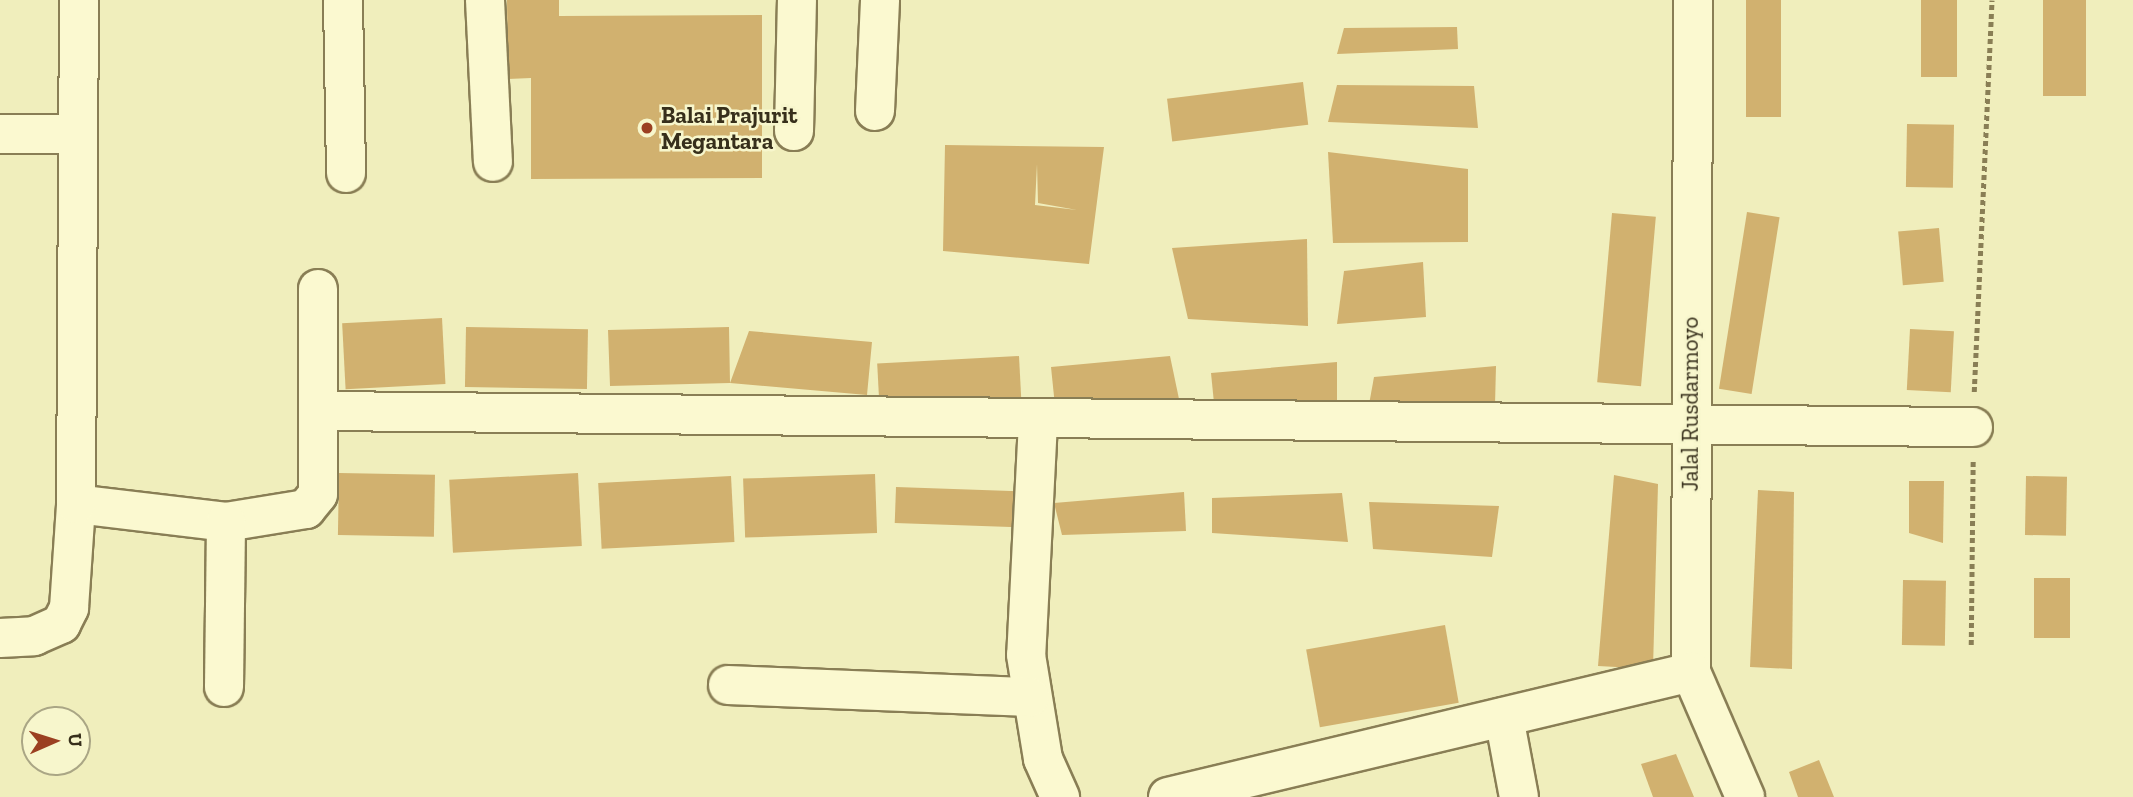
<!DOCTYPE html>
<style>
body{margin:0}
#map{position:relative;width:2133px;height:797px;overflow:hidden;background:#f0eebc;font-family:"Zilla Slab",serif}
div>[style]{position:absolute}
.building>*{inset:0;background:#d1b16f;transform-origin:0 0}
.path>*{height:4.5px;margin-top:-2.25px;transform-origin:0;background:repeating-linear-gradient(90deg,#897e55 0 5px,transparent 0 8.5px)}
.roads{filter:drop-shadow(2px 0 #897e55) drop-shadow(-2px 0 #897e55) drop-shadow(0 2px #897e55) drop-shadow(0 -2px #897e55)}
.minor>*{height:38px;margin:-19px;padding:0 19px;transform-origin:19px;border-radius:19px;background:#fbf9d0}
.dots>*{width:19px;height:19px;translate:-50% -50%;box-sizing:border-box;border:4px solid #f7f6cc;border-radius:50%}
span{translate:-50% -50%;white-space:nowrap;text-align:center;line-height:1.15;-webkit-text-stroke:5px #f7f6cc;paint-order:stroke}
.poi-label{font-size:23px;color:#372f1b;font-weight:700}
.left{translate:0 -50%;text-align:left}
.street-label{font-size:23px;color:#372f1b}
.north{position:absolute;left:21px;top:706px;width:70px;height:70px;box-sizing:border-box;background:#f7f6cc;border:2px solid #aaa685;border-radius:50%;rotate:87deg;font-size:19px;font-weight:700;line-height:28px;text-align:center;color:#372f1b}
.north::after{content:'';display:block;margin:auto;width:24px;height:32px;background:#9b4021;clip-path:polygon(50% 0,100% 100%,50% 72%,0 100%)}
</style>
<div id="map">
<div class="building">
<div style="clip-path:polygon(507px 0,559px 0,559px 16px,762px 15px,762px 178px,531px 179px,531px 78px,508px 79px)"></div>
<div style="left:1746px;top:0;width:35px;height:117px"></div>
<div style="left:1921px;top:0;width:36px;height:77px"></div>
<div style="left:2043px;top:0;width:43px;height:96px"></div>
<div style="clip-path:polygon(1457px 27px,1458px 49px,1337px 54px,1344px 28px)"></div>
<div style="left:1303px;top:82px;width:43px;height:137px;rotate:83deg"></div>
<div style="clip-path:polygon(1337px 85px,1474px 86px,1478px 128px,1328px 122px)"></div>
<div style="left:1907px;top:124px;width:47px;height:63px;rotate:1deg"></div>
<div style="clip-path:polygon(evenodd,945px 145px,1104px 147px,1089px 264px,943px 251px,945px 145px,1037px 164px,1038px 203px,1077px 210px,1035px 205px,1037px 164px)"></div>
<div style="clip-path:polygon(1328px 152px,1468px 169px,1468px 242px,1333px 243px)"></div>
<div style="left:1747px;top:212px;width:33px;height:179px;rotate:9deg"></div>
<div style="left:1612px;top:213px;width:44px;height:170px;rotate:5deg"></div>
<div style="left:1939px;top:228px;width:54px;height:41px;rotate:85deg"></div>
<div style="clip-path:polygon(1307px 239px,1308px 326px,1188px 319px,1172px 248px)"></div>
<div style="clip-path:polygon(1423px 262px,1426px 317px,1337px 324px,1344px 271px)"></div>
<div style="left:442px;top:318px;width:66px;height:100px;rotate:87deg"></div>
<div style="left:466px;top:327px;width:122px;height:60px;rotate:1deg"></div>
<div style="clip-path:polygon(729px 327px,730px 383px,749px 331px,872px 342px,867px 395px,730px 383px,610px 386px,608px 330px)"></div>
<div style="left:1910px;top:329px;width:44px;height:61px;rotate:3deg"></div>
<div style="left:1019px;top:356px;width:43px;height:142px;rotate:87deg"></div>
<div style="clip-path:polygon(1170px 356px,1179px 399px,1055px 406px,1051px 367px)"></div>
<div style="clip-path:polygon(1337px 362px,1337px 403px,1214px 403px,1211px 373px)"></div>
<div style="clip-path:polygon(1496px 366px,1495px 405px,1368px 410px,1374px 377px)"></div>
<div style="left:339px;top:473px;width:96px;height:62px;rotate:1deg"></div>
<div style="left:578px;top:473px;width:73px;height:129px;rotate:87deg"></div>
<div style="left:875px;top:474px;width:59px;height:132px;rotate:88deg"></div>
<div style="clip-path:polygon(1614px 475px,1658px 484px,1653px 669px,1598px 666px)"></div>
<div style="left:731px;top:476px;width:66px;height:133px;rotate:87deg"></div>
<div style="left:2026px;top:476px;width:41px;height:59px;rotate:1deg"></div>
<div style="clip-path:polygon(1909px 481px,1944px 481px,1943px 543px,1909px 533px)"></div>
<div style="left:896px;top:487px;width:129px;height:36px;rotate:2deg"></div>
<div style="clip-path:polygon(1758px 490px,1794px 492px,1792px 669px,1750px 667px)"></div>
<div style="clip-path:polygon(1184px 492px,1186px 531px,1062px 535px,1054px 503px)"></div>
<div style="clip-path:polygon(1342px 493px,1348px 542px,1212px 533px,1212px 498px)"></div>
<div style="clip-path:polygon(1369px 502px,1499px 506px,1492px 557px,1373px 549px)"></div>
<div style="left:2070px;top:578px;width:60px;height:36px;rotate:90deg"></div>
<div style="left:1903px;top:580px;width:43px;height:65px;rotate:1deg"></div>
<div style="left:1445px;top:625px;width:79px;height:141px;rotate:80deg"></div>
<div style="clip-path:polygon(1676px 754px,1694px 797px,1653px 797px,1641px 764px)"></div>
<div style="clip-path:polygon(1819px 760px,1834px 797px,1798px 797px,1789px 772px)"></div>
</div>
<div class="path">
<div style="left:1974px;top:392px;width:392px;rotate:-87.4deg"></div>
<div style="left:1971px;top:645px;width:184px;rotate:-89.4deg"></div>
</div>
<div class="roads">
<div class="minor">
<div style="left:343px;top:0;width:173px;rotate:89deg"></div>
<div style="left:485px;top:0;width:162px;rotate:87.2deg"></div>
<div style="left:1693px;top:0;width:672px;rotate:90.17deg"></div>
<div style="left:1691px;top:672px;width:136px;rotate:66.6deg"></div>
<div style="left:875px;top:111px;width:111px;rotate:-87.4deg"></div>
<div style="left:794px;top:131px;width:131px;rotate:-88.7deg"></div>
<div style="left:0;top:134px;width:78px"></div>
<div style="left:322px;top:411px;width:1651px;rotate:0.56deg"></div>
<div style="left:1038px;top:422px;width:233px;rotate:92.9deg"></div>
<div style="left:1026px;top:655px;width:105px;rotate:80.7deg"></div>
<div style="left:1043px;top:759px;width:42px;rotate:65.9deg"></div>
<div style="left:76px;top:504px;width:151px;rotate:6.8deg"></div>
<div style="left:226px;top:522px;width:81px;rotate:-9.2deg"></div>
<div style="left:306px;top:509px;width:19px;rotate:-51deg"></div>
<div style="left:318px;top:494px;width:205px;rotate:-90deg"></div>
<div style="left:0;top:638px;width:34px;rotate:-3deg"></div>
<div style="left:34px;top:636px;width:30px;rotate:-24deg"></div>
<div style="left:61px;top:624px;width:18px;rotate:-63deg"></div>
<div style="left:69px;top:608px;width:104px;rotate:-86.1deg"></div>
<div style="left:76px;top:504px;width:504px;rotate:-89.66deg"></div>
<div style="left:728px;top:685px;width:302px;rotate:2.3deg"></div>
<div style="left:224px;top:687px;width:165px;rotate:-89.3deg"></div>
<div style="left:1504px;top:717px;width:81px;rotate:79.4deg"></div>
<div style="left:1168px;top:797px;width:538px;rotate:-13.44deg"></div>
</div>
</div>
<div class="dots">
<div style="left:647px;top:128px;background:#9b4021"></div>
</div>
<div class="poi-label">
<span class="left" style="left:661px;top:128px">Balai Prajurit<br>Megantara</span>
</div>
<div class="street-label">
<span style="left:1690px;top:404px;rotate:-90deg">Jalal Rusdarmoyo</span>
</div>
<div class="north">U</div>
</div>
